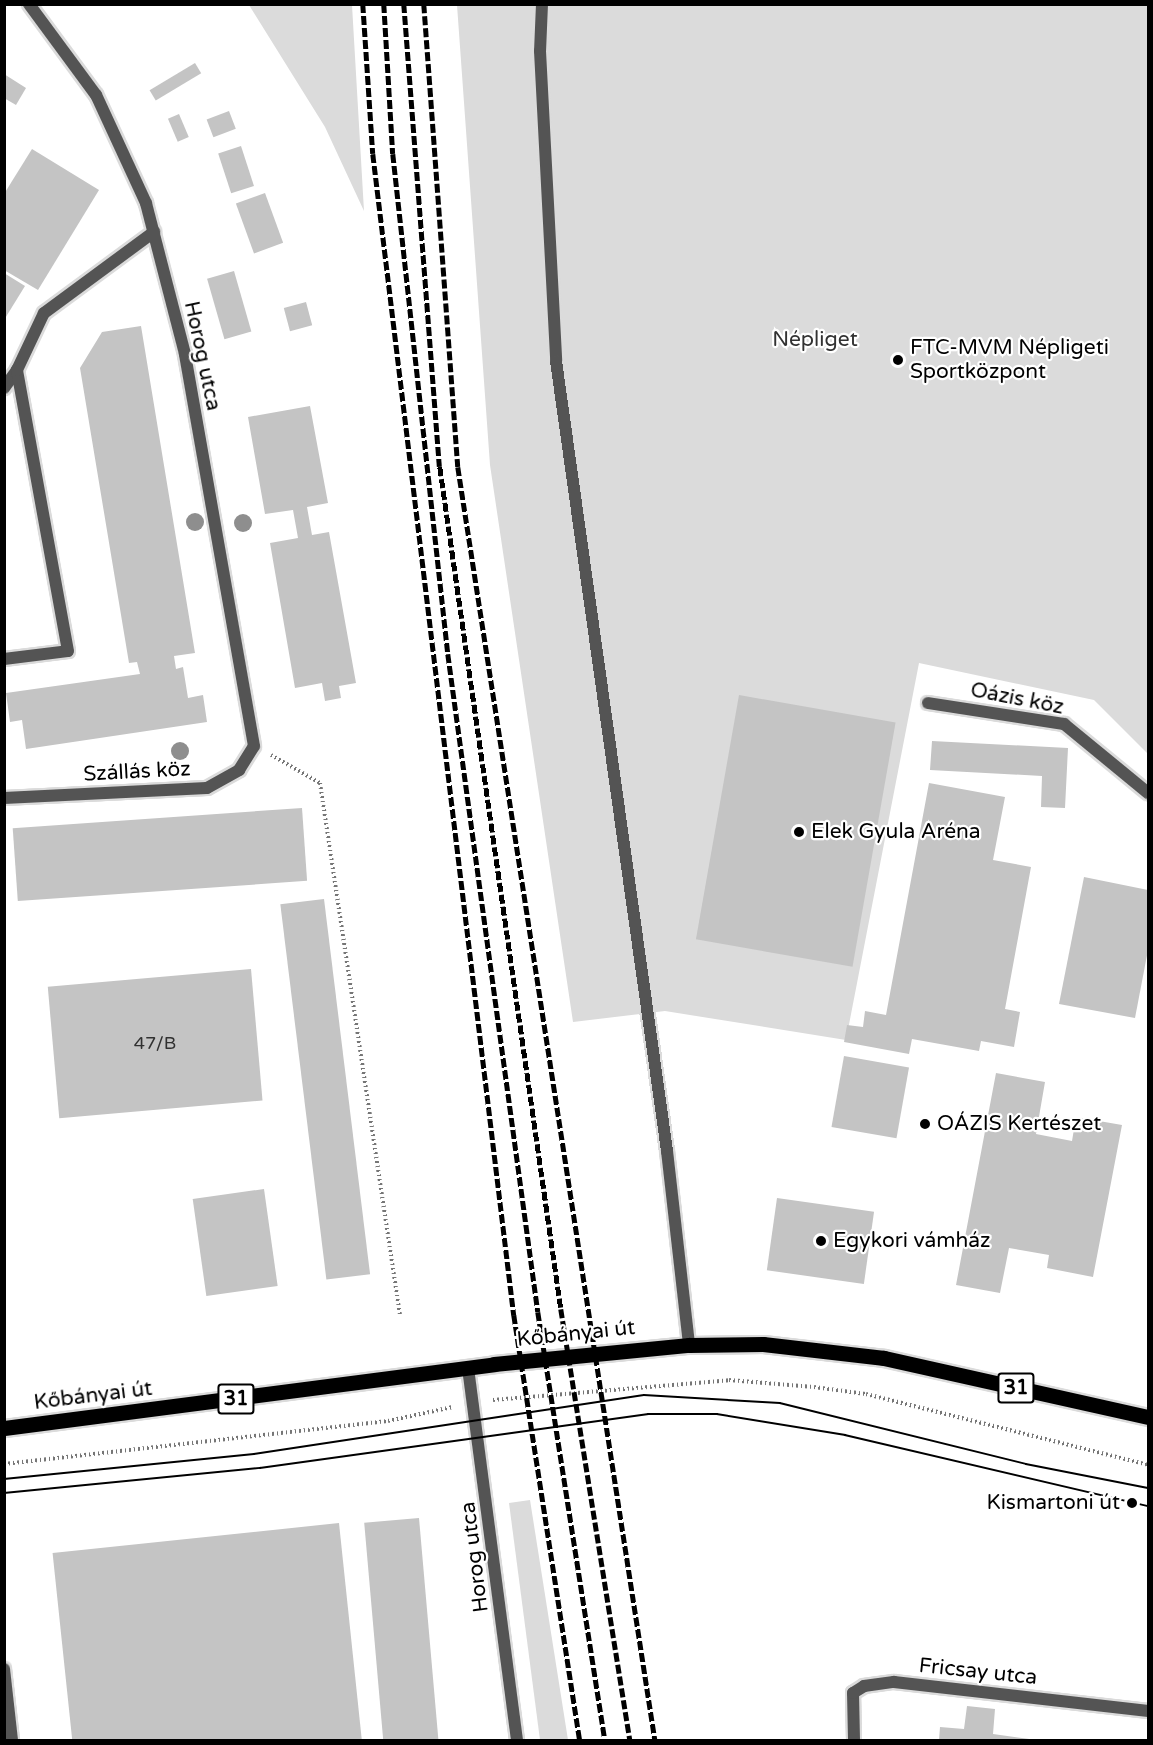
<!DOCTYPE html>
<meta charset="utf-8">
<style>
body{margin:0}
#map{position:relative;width:1153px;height:1745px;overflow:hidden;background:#fff;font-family:"Varela Round",sans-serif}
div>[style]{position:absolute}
.green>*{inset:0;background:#dbdbdb}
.building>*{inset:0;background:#c4c4c4;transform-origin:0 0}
.path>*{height:4px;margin-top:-2px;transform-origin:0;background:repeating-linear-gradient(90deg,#767676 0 1.5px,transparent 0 4.5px)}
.roads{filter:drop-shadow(2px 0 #dbdbdb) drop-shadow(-2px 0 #dbdbdb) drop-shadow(0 2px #dbdbdb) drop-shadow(0 -2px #dbdbdb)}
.lane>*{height:12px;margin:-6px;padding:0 6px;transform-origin:6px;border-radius:6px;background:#545454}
.street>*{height:12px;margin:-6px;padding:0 6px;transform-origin:6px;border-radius:6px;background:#545454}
.primary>*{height:15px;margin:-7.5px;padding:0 7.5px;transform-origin:7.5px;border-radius:7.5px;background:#000}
.tram>*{height:1.5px;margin:-0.75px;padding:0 0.75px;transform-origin:0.75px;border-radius:0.75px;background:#000}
.rail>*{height:4.5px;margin-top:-2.25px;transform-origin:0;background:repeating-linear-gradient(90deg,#000 0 9px,transparent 0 12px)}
.trees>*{width:18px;height:18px;margin:-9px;border-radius:50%;background:#8e8e8e}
.dots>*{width:16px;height:16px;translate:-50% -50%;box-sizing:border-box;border:3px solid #fff;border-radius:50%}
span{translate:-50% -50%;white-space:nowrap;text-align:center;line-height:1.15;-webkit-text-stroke:4.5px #fff;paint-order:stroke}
.number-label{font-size:18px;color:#313131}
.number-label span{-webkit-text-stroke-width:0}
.shield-label span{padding:2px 4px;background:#fff;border:2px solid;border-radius:4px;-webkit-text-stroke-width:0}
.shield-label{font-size:20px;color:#000;font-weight:700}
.park-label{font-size:21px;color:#323232}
.poi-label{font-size:21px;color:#000}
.left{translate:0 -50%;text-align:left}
.right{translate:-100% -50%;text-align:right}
.street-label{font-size:21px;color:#000}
.frame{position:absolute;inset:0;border:6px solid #000;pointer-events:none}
</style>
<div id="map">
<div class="green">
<div style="clip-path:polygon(249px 5px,352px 5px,364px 211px,325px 127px)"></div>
<div style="clip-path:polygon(457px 5px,1148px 5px,1148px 754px,1094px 700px,919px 663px,846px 1040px,665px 1011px,573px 1022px,490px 465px)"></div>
<div style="clip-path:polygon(530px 1500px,568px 1740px,540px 1740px,509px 1503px)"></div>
</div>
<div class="building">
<div style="left:195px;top:63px;width:12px;height:53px;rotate:59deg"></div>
<div style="clip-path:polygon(4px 74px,26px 88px,16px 105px,4px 98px)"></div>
<div style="left:229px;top:111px;width:19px;height:24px;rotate:69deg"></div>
<div style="left:179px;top:114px;width:25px;height:12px;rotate:67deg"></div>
<div style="left:241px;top:146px;width:42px;height:24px;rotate:72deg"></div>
<div style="clip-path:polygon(32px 149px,99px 190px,38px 290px,4px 270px,4px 194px)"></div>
<div style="left:265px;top:193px;width:53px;height:31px;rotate:70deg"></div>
<div style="left:234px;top:271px;width:63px;height:28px;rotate:74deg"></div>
<div style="clip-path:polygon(4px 273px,25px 286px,4px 320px)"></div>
<div style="left:306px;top:302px;width:24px;height:23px;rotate:75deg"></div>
<div style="clip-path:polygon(141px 326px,195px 653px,174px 656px,176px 669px,183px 667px,188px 698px,203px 695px,207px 722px,26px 749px,22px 720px,10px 722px,6px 693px,140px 674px,137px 662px,129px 663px,80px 368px,102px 332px)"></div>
<div style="clip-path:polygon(310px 406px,328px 503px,307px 507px,312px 535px,329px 532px,356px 683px,339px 686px,341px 698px,325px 701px,322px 683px,295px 688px,270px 543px,298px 538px,293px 510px,265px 514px,248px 417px)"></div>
<div style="left:739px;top:695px;width:159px;height:248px;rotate:10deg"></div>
<div style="clip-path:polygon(932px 741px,1068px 748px,1065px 808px,1041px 807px,1042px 776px,930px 770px)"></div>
<div style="clip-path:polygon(929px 783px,1005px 797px,993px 860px,1031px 867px,1005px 1009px,1020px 1012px,1014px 1047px,981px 1041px,979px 1051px,912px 1039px,909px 1054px,844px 1042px,847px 1025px,863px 1027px,865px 1011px,886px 1015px)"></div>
<div style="left:302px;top:808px;width:73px;height:290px;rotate:86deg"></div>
<div style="clip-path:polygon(1084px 877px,1148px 890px,1148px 950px,1135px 1018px,1059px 1004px)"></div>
<div style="left:324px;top:899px;width:378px;height:44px;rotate:83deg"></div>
<div style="left:251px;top:969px;width:132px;height:204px;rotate:85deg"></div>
<div style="left:844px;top:1056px;width:66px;height:72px;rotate:10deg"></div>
<div style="clip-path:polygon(996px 1073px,1045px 1082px,1036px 1134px,1072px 1141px,1076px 1117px,1122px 1125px,1093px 1277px,1047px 1268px,1049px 1255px,1009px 1248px,1000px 1293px,956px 1285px)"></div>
<div style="left:264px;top:1189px;width:98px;height:72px;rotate:82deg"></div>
<div style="left:777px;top:1198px;width:98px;height:73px;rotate:8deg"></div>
<div style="left:419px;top:1518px;width:223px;height:55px;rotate:85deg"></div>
<div style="left:339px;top:1523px;width:218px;height:288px;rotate:84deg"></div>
<div style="clip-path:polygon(967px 1706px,995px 1709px,993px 1734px,1037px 1740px,939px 1740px,940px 1727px,964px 1729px)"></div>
</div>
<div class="path">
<div style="left:271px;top:755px;width:56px;rotate:29.7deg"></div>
<div style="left:320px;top:783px;width:538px;rotate:81.45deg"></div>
<div style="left:493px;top:1400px;width:237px;rotate:-4.8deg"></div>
<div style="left:729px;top:1380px;width:85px;rotate:4.7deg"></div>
<div style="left:814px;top:1387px;width:52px;rotate:7.7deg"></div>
<div style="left:866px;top:1394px;width:291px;rotate:14.1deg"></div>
<div style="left:4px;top:1464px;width:386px;rotate:-6.4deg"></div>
<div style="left:388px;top:1421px;width:66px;rotate:-12.2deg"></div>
</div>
<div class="roads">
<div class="lane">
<div style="left:542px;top:4px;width:47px;rotate:92.4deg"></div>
<div style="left:540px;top:51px;width:310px;rotate:87deg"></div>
<div style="left:556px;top:361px;width:798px;rotate:82deg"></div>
<div style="left:667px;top:1151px;width:195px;rotate:83.5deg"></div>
<div style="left:4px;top:388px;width:22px;rotate:-54deg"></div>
<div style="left:4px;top:659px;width:64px;rotate:-7.1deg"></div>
<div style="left:68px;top:651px;width:286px;rotate:-100.3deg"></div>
<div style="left:17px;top:370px;width:63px;rotate:-64.7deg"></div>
<div style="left:44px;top:313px;width:137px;rotate:-36.4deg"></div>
<div style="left:854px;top:1740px;width:47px;rotate:-91.2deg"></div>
<div style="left:853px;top:1693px;width:13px;rotate:-32deg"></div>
<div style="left:864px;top:1686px;width:30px;rotate:-8deg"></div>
<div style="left:894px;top:1682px;width:256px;rotate:6.5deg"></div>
</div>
<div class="street">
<div style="left:928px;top:703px;width:138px;rotate:8.8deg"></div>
<div style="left:1064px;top:724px;width:109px;rotate:39.4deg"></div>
<div style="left:4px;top:798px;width:203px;rotate:-2.8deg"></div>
<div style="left:207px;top:788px;width:37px;rotate:-29deg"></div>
<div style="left:239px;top:770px;width:28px;rotate:-58deg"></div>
<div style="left:254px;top:746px;width:398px;rotate:-100deg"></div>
<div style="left:185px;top:354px;width:156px;rotate:-104.5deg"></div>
<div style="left:146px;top:203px;width:119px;rotate:-114.8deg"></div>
<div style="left:96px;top:95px;width:113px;rotate:-126.4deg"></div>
<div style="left:468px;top:1368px;width:375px;rotate:82.5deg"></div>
<div style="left:4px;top:1669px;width:71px;rotate:83.6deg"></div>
</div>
<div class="primary">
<div style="left:4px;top:1428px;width:494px;rotate:-7.4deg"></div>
<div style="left:494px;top:1364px;width:196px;rotate:-5.6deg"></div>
<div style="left:689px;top:1345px;width:74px;rotate:-0.8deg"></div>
<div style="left:763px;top:1344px;width:122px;rotate:6.6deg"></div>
<div style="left:884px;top:1358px;width:271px;rotate:12.6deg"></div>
</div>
</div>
<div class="tram">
<div style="left:4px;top:1479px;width:251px;rotate:-5.7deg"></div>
<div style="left:254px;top:1454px;width:394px;rotate:-8.6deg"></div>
<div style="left:644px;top:1395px;width:136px;rotate:3.4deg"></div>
<div style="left:780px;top:1403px;width:253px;rotate:13.9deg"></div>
<div style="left:1026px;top:1464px;width:124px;rotate:11.1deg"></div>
<div style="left:4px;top:1493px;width:257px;rotate:-5.6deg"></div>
<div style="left:260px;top:1468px;width:392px;rotate:-7.9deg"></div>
<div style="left:648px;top:1414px;width:69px"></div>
<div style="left:717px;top:1414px;width:130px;rotate:9.3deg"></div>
<div style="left:845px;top:1435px;width:311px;rotate:13.2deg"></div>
</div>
<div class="rail">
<div style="left:363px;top:4px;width:150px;rotate:86.2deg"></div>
<div style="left:373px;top:154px;width:1170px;rotate:83.08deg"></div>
<div style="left:514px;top:1315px;width:430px;rotate:81.2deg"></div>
<div style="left:384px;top:4px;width:150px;rotate:86.6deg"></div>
<div style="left:393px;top:154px;width:503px;rotate:83.72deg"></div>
<div style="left:448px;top:654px;width:664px;rotate:82.21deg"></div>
<div style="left:538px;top:1312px;width:433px;rotate:81.1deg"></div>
<div style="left:404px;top:4px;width:464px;rotate:85.6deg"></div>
<div style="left:440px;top:467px;width:851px;rotate:81.82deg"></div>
<div style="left:561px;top:1309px;width:436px;rotate:80.9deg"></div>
<div style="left:424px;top:4px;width:464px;rotate:85.8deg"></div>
<div style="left:458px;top:467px;width:1288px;rotate:81.2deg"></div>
</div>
<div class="trees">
<div style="left:195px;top:522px"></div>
<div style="left:243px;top:523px"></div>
<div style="left:180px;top:751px"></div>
</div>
<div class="dots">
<div style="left:898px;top:360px;background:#000"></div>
<div style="left:799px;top:832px;background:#000"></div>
<div style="left:925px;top:1124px;background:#000"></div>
<div style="left:821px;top:1241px;background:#000"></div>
<div style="left:1132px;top:1503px;background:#000"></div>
</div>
<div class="number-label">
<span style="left:155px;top:1043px">47/B</span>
</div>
<div class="shield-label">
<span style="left:1016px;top:1388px">31</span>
<span style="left:236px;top:1399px">31</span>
</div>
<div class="park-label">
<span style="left:815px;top:340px">Népliget</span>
</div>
<div class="poi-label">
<span class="left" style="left:910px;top:360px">FTC-MVM Népligeti<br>Sportközpont</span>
<span class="left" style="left:811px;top:832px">Elek Gyula Aréna</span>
<span class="left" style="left:937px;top:1124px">OÁZIS Kertészet</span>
<span class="left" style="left:833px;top:1241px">Egykori vámház</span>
<span class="right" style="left:1120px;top:1503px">Kismartoni út</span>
</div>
<div class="street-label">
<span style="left:202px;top:356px;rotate:78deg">Horog utca</span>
<span style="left:1017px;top:699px;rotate:11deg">Oázis köz</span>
<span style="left:137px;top:772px;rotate:-3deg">Szállás köz</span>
<span style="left:576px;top:1334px;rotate:-6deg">Kőbányai út</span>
<span style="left:93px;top:1396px;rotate:-7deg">Kőbányai út</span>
<span style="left:475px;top:1557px;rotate:-97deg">Horog utca</span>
<span style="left:978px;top:1672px;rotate:6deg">Fricsay utca</span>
</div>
<div class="frame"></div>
</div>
